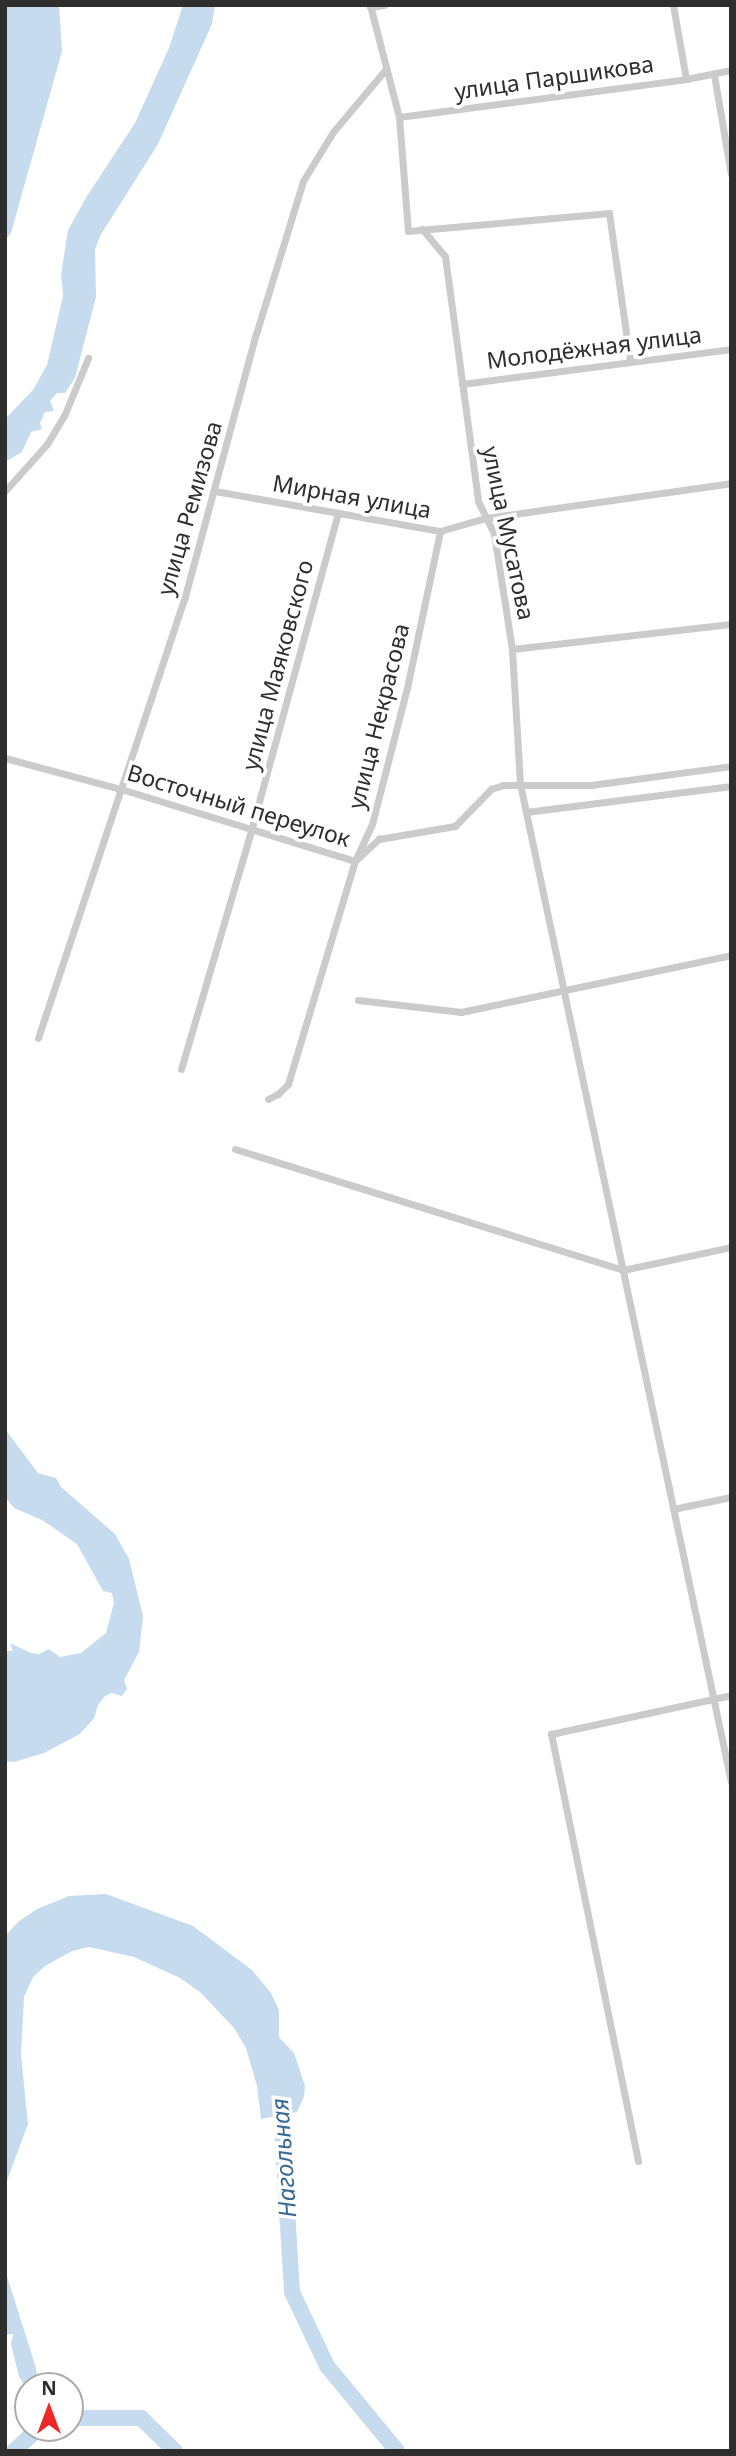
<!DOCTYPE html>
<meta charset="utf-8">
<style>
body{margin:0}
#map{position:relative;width:736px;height:2456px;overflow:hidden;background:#fff;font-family:"Noto Sans",sans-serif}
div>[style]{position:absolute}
.water>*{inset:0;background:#c6dbed}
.river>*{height:16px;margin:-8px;padding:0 8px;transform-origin:8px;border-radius:8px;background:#c6dbed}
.minor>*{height:7px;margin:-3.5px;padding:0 3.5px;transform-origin:3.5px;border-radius:3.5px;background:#cbcbcb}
span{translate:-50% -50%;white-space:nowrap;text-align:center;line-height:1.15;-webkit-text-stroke:7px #fff;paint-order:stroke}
.street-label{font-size:23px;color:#2e2e2e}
.water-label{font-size:24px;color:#386a95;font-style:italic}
.frame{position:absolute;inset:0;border:7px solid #2e2e2e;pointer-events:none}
.north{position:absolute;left:14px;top:2372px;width:70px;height:70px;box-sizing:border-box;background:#fff;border:2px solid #ababab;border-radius:50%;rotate:0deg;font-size:19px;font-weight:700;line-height:28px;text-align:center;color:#2e2e2e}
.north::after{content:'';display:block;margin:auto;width:24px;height:32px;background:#ee2727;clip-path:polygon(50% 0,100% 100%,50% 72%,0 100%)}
</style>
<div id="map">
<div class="water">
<div style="clip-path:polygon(5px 5px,59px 5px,62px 51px,11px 233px,5px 240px)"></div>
<div style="clip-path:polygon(183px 5px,215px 5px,212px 24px,158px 144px,100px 236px,95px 250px,96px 297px,75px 378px,65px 393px,57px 393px,50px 401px,54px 411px,45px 412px,40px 423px,42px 429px,31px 432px,22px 452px,5px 462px,5px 419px,33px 390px,47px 365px,63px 296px,61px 275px,68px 230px,87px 196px,135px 123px,169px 48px)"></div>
<div style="clip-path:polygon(5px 1429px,38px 1473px,56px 1478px,61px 1487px,115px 1534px,129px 1559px,143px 1616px,139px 1652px,124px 1680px,127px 1689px,122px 1696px,111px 1693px,105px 1696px,98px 1705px,94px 1718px,80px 1734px,44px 1753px,14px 1762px,5px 1761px,5px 1651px,13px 1651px,10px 1643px,31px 1653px,39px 1654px,49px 1649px,60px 1657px,81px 1653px,106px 1633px,114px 1603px,112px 1593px,103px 1591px,77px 1544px,42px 1520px,14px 1508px,5px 1497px)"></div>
<div style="clip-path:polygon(106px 1894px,193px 1926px,252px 1970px,271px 1993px,279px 2010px,279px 2037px,294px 2053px,305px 2086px,304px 2097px,297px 2112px,261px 2119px,257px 2086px,246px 2048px,234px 2028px,200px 1992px,180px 1978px,134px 1957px,89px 1947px,72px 1951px,45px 1966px,33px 1977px,24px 1997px,21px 2055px,28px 2124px,5px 2186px,5px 1936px,19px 1921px,37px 1909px,69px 1896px)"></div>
<div style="clip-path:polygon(5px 2270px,36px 2368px,37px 2377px,28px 2384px,24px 2384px,19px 2377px,11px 2344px,13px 2334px,5px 2335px)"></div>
</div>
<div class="river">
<div style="left:280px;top:2095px;width:197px;rotate:86.5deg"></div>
<div style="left:292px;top:2292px;width:82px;rotate:64.7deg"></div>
<div style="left:327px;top:2366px;width:110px;rotate:50.5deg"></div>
<div style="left:70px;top:2418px;width:71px"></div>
<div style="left:141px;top:2418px;width:47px;rotate:44.1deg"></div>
<div style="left:14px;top:2451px;width:34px;rotate:-43deg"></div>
</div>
<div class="minor">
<div style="left:370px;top:5px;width:116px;rotate:75.5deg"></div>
<div style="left:399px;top:117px;width:114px;rotate:85.5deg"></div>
<div style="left:408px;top:231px;width:202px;rotate:-5.1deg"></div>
<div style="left:609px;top:213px;width:149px;rotate:81.9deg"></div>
<div style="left:673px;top:5px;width:75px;rotate:80deg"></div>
<div style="left:370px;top:7px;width:14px;rotate:-8deg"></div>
<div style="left:714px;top:75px;width:100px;rotate:80.3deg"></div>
<div style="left:399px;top:117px;width:290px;rotate:-7.5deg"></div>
<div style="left:686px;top:79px;width:46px;rotate:-11.3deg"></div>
<div style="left:422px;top:229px;width:35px;rotate:50deg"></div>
<div style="left:445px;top:256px;width:247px;rotate:82.3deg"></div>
<div style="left:478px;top:501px;width:37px;rotate:64deg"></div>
<div style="left:494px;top:534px;width:116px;rotate:81.1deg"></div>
<div style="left:512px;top:649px;width:135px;rotate:86.6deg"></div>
<div style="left:520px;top:784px;width:1020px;rotate:78.06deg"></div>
<div style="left:462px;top:384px;width:271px;rotate:-7.4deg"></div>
<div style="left:5px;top:491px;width:63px;rotate:-48.2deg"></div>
<div style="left:47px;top:444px;width:33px;rotate:-59deg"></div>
<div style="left:64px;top:416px;width:63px;rotate:-67.5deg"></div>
<div style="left:215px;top:491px;width:229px;rotate:10.1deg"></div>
<div style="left:440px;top:531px;width:48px;rotate:-15.8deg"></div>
<div style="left:486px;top:518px;width:247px;rotate:-8.1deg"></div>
<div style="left:512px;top:649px;width:220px;rotate:-6.5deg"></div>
<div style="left:5px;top:758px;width:120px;rotate:15deg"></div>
<div style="left:121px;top:789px;width:245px;rotate:17.1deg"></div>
<div style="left:355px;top:861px;width:33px;rotate:-43deg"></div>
<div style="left:379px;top:839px;width:77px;rotate:-9.7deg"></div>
<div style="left:455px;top:826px;width:52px;rotate:-45.8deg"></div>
<div style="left:491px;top:789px;width:13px;rotate:-18deg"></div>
<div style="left:503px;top:785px;width:88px"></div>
<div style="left:591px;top:785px;width:141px;rotate:-7.7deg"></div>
<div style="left:526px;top:812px;width:207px;rotate:-7.2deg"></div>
<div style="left:358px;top:1000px;width:104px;rotate:6.6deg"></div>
<div style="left:461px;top:1012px;width:276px;rotate:-11.9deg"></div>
<div style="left:38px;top:1038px;width:462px;rotate:-71.6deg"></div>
<div style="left:184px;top:600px;width:276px;rotate:-74.9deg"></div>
<div style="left:256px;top:334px;width:160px;rotate:-72.9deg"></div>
<div style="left:303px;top:181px;width:57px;rotate:-58.5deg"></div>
<div style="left:333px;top:132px;width:81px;rotate:-50deg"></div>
<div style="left:181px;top:1069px;width:248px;rotate:-73.6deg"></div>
<div style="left:251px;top:831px;width:330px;rotate:-74.7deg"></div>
<div style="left:268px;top:1099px;width:11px;rotate:-27deg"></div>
<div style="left:278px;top:1094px;width:14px;rotate:-45deg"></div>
<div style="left:288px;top:1084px;width:233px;rotate:-73.3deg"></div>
<div style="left:355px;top:861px;width:41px;rotate:-65.3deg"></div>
<div style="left:372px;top:824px;width:140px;rotate:-75.6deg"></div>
<div style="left:407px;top:688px;width:160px;rotate:-78.1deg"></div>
<div style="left:235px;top:1149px;width:406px;rotate:17.3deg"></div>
<div style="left:623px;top:1270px;width:110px;rotate:-12deg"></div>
<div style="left:673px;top:1509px;width:59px;rotate:-11.7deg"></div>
<div style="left:638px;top:2161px;width:436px;rotate:-101.5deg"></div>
<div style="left:551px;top:1734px;width:184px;rotate:-12.2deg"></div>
</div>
<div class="street-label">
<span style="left:554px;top:77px;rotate:-8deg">улица Паршикова</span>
<span style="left:594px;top:347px;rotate:-7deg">Молодёжная улица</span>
<span style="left:352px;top:496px;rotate:10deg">Мирная улица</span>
<span style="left:189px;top:508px;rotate:-74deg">улица Ремизова</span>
<span style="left:509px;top:533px;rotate:78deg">улица Мусатова</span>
<span style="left:277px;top:665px;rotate:-75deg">улица Маяковского</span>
<span style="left:378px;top:716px;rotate:-76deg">улица Некрасова</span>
<span style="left:239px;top:805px;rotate:17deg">Восточный переулок</span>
</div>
<div class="water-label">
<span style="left:283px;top:2158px;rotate:-94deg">Нагольная</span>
</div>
<div class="frame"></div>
<div class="north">N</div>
</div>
